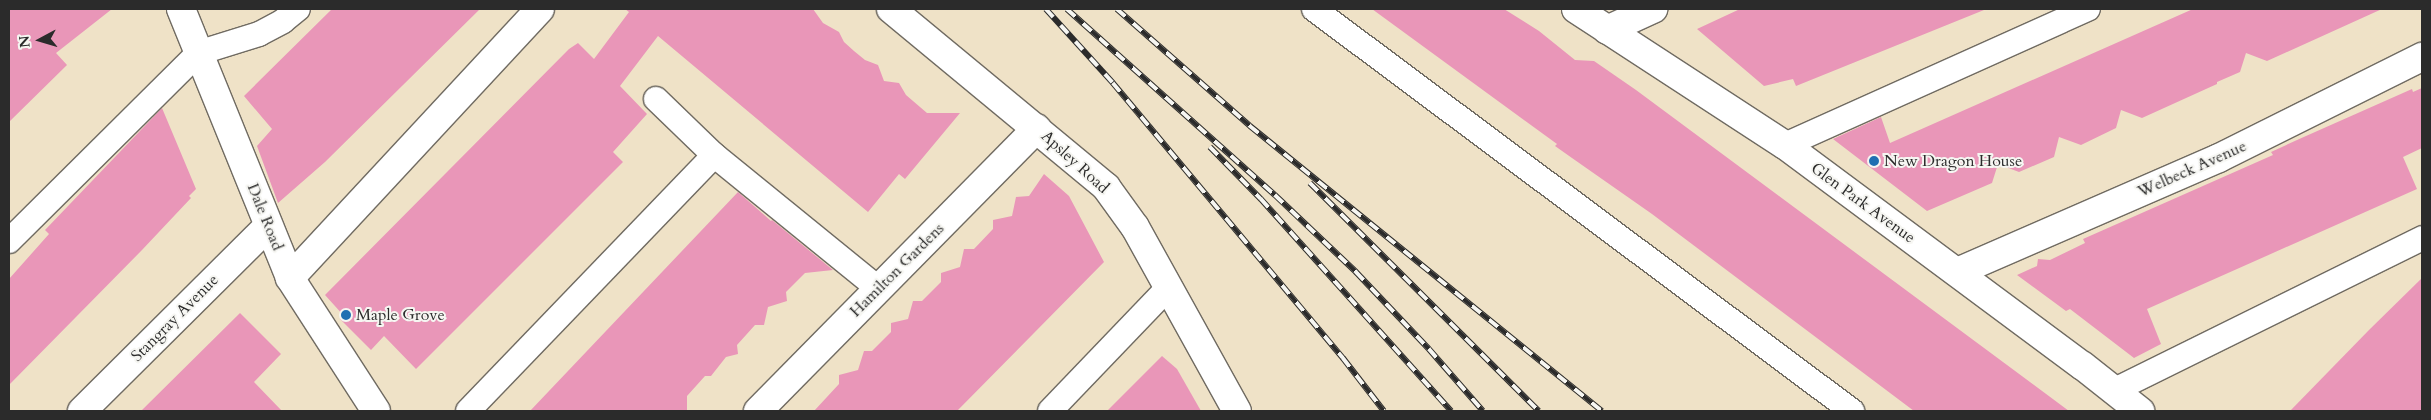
<!DOCTYPE html>
<style>
body{margin:0}
#map{position:relative;width:2431px;height:420px;overflow:hidden;background:#efe2c7;font-family:Cardo,serif}
div>[style]{position:absolute}
.building>*{inset:0;background:#e996b8}
.roads{filter:drop-shadow(1px 0 #706b62) drop-shadow(-1px 0 #706b62) drop-shadow(0 1px #706b62) drop-shadow(0 -1px #706b62)}
.lane>*{height:24px;margin:-12px;padding:0 12px;transform-origin:12px;border-radius:12px;background:#fff}
.street>*{height:28px;margin:-14px;padding:0 14px;transform-origin:14px;border-radius:14px;background:#fff}
.rail>*{height:5.5px;margin-top:-2.75px;transform-origin:0;background:repeating-linear-gradient(90deg,#f6f6f2 0 11px,#2b2b2b 0 22px);box-sizing:border-box;border-block:1px solid #2b2b2b}
.dots>*{width:14px;height:14px;translate:-50% -50%;box-sizing:border-box;border:2px solid #f6f6f2;border-radius:50%}
span{translate:-50% -50%;white-space:nowrap;text-align:center;line-height:1.15;-webkit-text-stroke:4px #f6f6f2;paint-order:stroke}
.poi-label{font-size:16px;color:#2b2b2b}
.left{translate:0 -50%;text-align:left}
.street-label{font-size:16px;color:#2b2b2b}
.frame{position:absolute;inset:0;border:10px solid #2b2b2b;pointer-events:none}
.north{position:absolute;left:15px;top:15px;width:50px;height:50px;-webkit-text-stroke:4px #f6f6f2;paint-order:stroke;rotate:264deg;font-size:14px;font-weight:700;line-height:20px;text-align:center;color:#2b2b2b}
.north::after{content:'';display:block;margin:auto;width:18px;height:22px;background:#2b2b2b;clip-path:polygon(50% 0,100% 100%,50% 72%,0 100%)}
</style>
<div id="map">
<div class="building">
<div style="clip-path:polygon(9px 9px,112px 9px,56px 53px,67px 65px,9px 122px)"></div>
<div style="clip-path:polygon(332px 9px,480px 9px,325px 162px,278px 203px,257px 146px,272px 129px,244px 96px)"></div>
<div style="clip-path:polygon(625px 9px,813px 9px,823px 23px,839px 32px,844px 42px,854px 51px,865px 60px,878px 65px,884px 81px,899px 83px,906px 95px,927px 113px,960px 113px,905px 179px,899px 174px,868px 212px,658px 36px,620px 86px,647px 114px,613px 152px,623px 162px,416px 369px,384px 336px,371px 350px,340px 319px,344px 316px,325px 295px,569px 49px,578px 43px,594px 59px,629px 12px)"></div>
<div style="clip-path:polygon(1372px 9px,1504px 9px,1539px 31px,1575px 60px,1594px 61px,1636px 90px,2069px 411px,1914px 411px,1652px 214px,1572px 158px,1555px 146px,1557px 144px)"></div>
<div style="clip-path:polygon(1740px 9px,1984px 9px,1984px 10px,1796px 86px,1793px 79px,1764px 86px,1697px 29px)"></div>
<div style="clip-path:polygon(2193px 9px,2382px 9px,2267px 61px,2246px 53px,2240px 72px,2217px 82px,2217px 84px,2142px 118px,2121px 110px,2116px 128px,2081px 145px,2059px 137px,2054px 157px,2019px 172px,1998px 164px,1992px 183px,1927px 211px,1833px 139px,1881px 117px,1890px 143px)"></div>
<div style="clip-path:polygon(2422px 88px,2422px 148px,2403px 157px,2417px 189px,2147px 309px,2161px 344px,2134px 358px,2070px 309px,2066px 311px,2017px 275px,2037px 266px,2038px 259px,2050px 260px,2085px 243px,2083px 239px,2273px 155px,2271px 152px,2297px 140px,2412px 89px,2413px 92px)"></div>
<div style="clip-path:polygon(162px 108px,196px 189px,189px 196px,191px 198px,142px 250px,9px 385px,9px 279px,49px 234px,45px 230px)"></div>
<div style="clip-path:polygon(1044px 174px,1069px 196px,1104px 262px,957px 411px,814px 411px,839px 384px,839px 375px,858px 370px,864px 351px,872px 351px,891px 332px,891px 323px,908px 319px,913px 301px,922px 301px,941px 282px,941px 273px,960px 267px,964px 249px,974px 249px,993px 229px,993px 220px,1012px 216px,1016px 197px,1029px 196px)"></div>
<div style="clip-path:polygon(738px 192px,771px 221px,772px 220px,833px 270px,805px 273px,786px 292px,787px 301px,768px 307px,764px 325px,755px 325px,737px 345px,738px 354px,726px 357px,711px 376px,705px 376px,687px 396px,687px 411px,530px 411px)"></div>
<div style="clip-path:polygon(2422px 278px,2422px 411px,2290px 411px,2369px 330px)"></div>
<div style="clip-path:polygon(240px 313px,281px 354px,254px 382px,282px 411px,141px 411px)"></div>
<div style="clip-path:polygon(1162px 356px,1177px 369px,1201px 411px,1107px 411px)"></div>
</div>
<div class="roads">
<div class="lane">
<div style="left:1314px;top:9px;width:672px;rotate:36.77deg"></div>
<div style="left:656px;top:99px;width:81px;rotate:44deg"></div>
<div style="left:714px;top:155px;width:213px;rotate:39.1deg"></div>
<div style="left:1785px;top:145px;width:332px;rotate:-24.2deg"></div>
<div style="left:9px;top:241px;width:267px;rotate:-44.8deg"></div>
<div style="left:198px;top:53px;width:64px;rotate:-17.3deg"></div>
<div style="left:259px;top:34px;width:27px;rotate:-28deg"></div>
<div style="left:283px;top:21px;width:19px;rotate:-39deg"></div>
<div style="left:2115px;top:390px;width:343px;rotate:-26.3deg"></div>
<div style="left:468px;top:411px;width:355px;rotate:-46.1deg"></div>
<div style="left:1050px;top:411px;width:170px;rotate:-46.2deg"></div>
</div>
<div class="street">
<div style="left:181px;top:9px;width:290px;rotate:67.9deg"></div>
<div style="left:290px;top:278px;width:158px;rotate:57.1deg"></div>
<div style="left:891px;top:9px;width:279px;rotate:39.6deg"></div>
<div style="left:1106px;top:187px;width:49px;rotate:54.1deg"></div>
<div style="left:1135px;top:227px;width:210px;rotate:61deg"></div>
<div style="left:1576px;top:9px;width:249px;rotate:33.1deg"></div>
<div style="left:1785px;top:145px;width:371px;rotate:36.6deg"></div>
<div style="left:2083px;top:366px;width:73px;rotate:38.3deg"></div>
<div style="left:1607px;top:30px;width:51px;rotate:-24.5deg"></div>
<div style="left:1957px;top:272px;width:286px;rotate:-23.5deg"></div>
<div style="left:2219px;top:158px;width:227px;rotate:-26.5deg"></div>
<div style="left:290px;top:278px;width:367px;rotate:-47.1deg"></div>
<div style="left:82px;top:411px;width:262px;rotate:-44.8deg"></div>
<div style="left:758px;top:411px;width:397px;rotate:-45.4deg"></div>
</div>
</div>
<div class="rail">
<div style="left:1046px;top:9px;width:100px;rotate:47.8deg"></div>
<div style="left:1113px;top:83px;width:359px;rotate:50.1deg"></div>
<div style="left:1343px;top:358px;width:67px;rotate:52.3deg"></div>
<div style="left:1067px;top:9px;width:279px;rotate:41.8deg"></div>
<div style="left:1275px;top:195px;width:112px;rotate:43.5deg"></div>
<div style="left:1356px;top:272px;width:106px;rotate:46.5deg"></div>
<div style="left:1429px;top:349px;width:82px;rotate:48.9deg"></div>
<div style="left:1117px;top:9px;width:177px;rotate:41.3deg"></div>
<div style="left:1250px;top:126px;width:453px;rotate:39deg"></div>
<div style="left:1210px;top:147px;width:73px;rotate:45.6deg"></div>
<div style="left:1261px;top:199px;width:285px;rotate:48.1deg"></div>
<div style="left:1310px;top:183px;width:323px;rotate:44.9deg"></div>
</div>
<div class="dots">
<div style="left:1874px;top:161px;background:#1f6fb2"></div>
<div style="left:346px;top:315px;background:#1f6fb2"></div>
</div>
<div class="poi-label">
<span class="left" style="left:1884px;top:161px">New Dragon House</span>
<span class="left" style="left:356px;top:315px">Maple Grove</span>
</div>
<div class="street-label">
<span style="left:1075px;top:162px;rotate:42deg">Apsley Road</span>
<span style="left:2192px;top:169px;rotate:-24deg">Welbeck Avenue</span>
<span style="left:1863px;top:203px;rotate:36deg">Glen Park Avenue</span>
<span style="left:265px;top:217px;rotate:68deg">Dale Road</span>
<span style="left:897px;top:270px;rotate:-45deg">Hamilton Gardens</span>
<span style="left:175px;top:318px;rotate:-45deg">Stangray Avenue</span>
</div>
<div class="frame"></div>
<div class="north">N</div>
</div>
